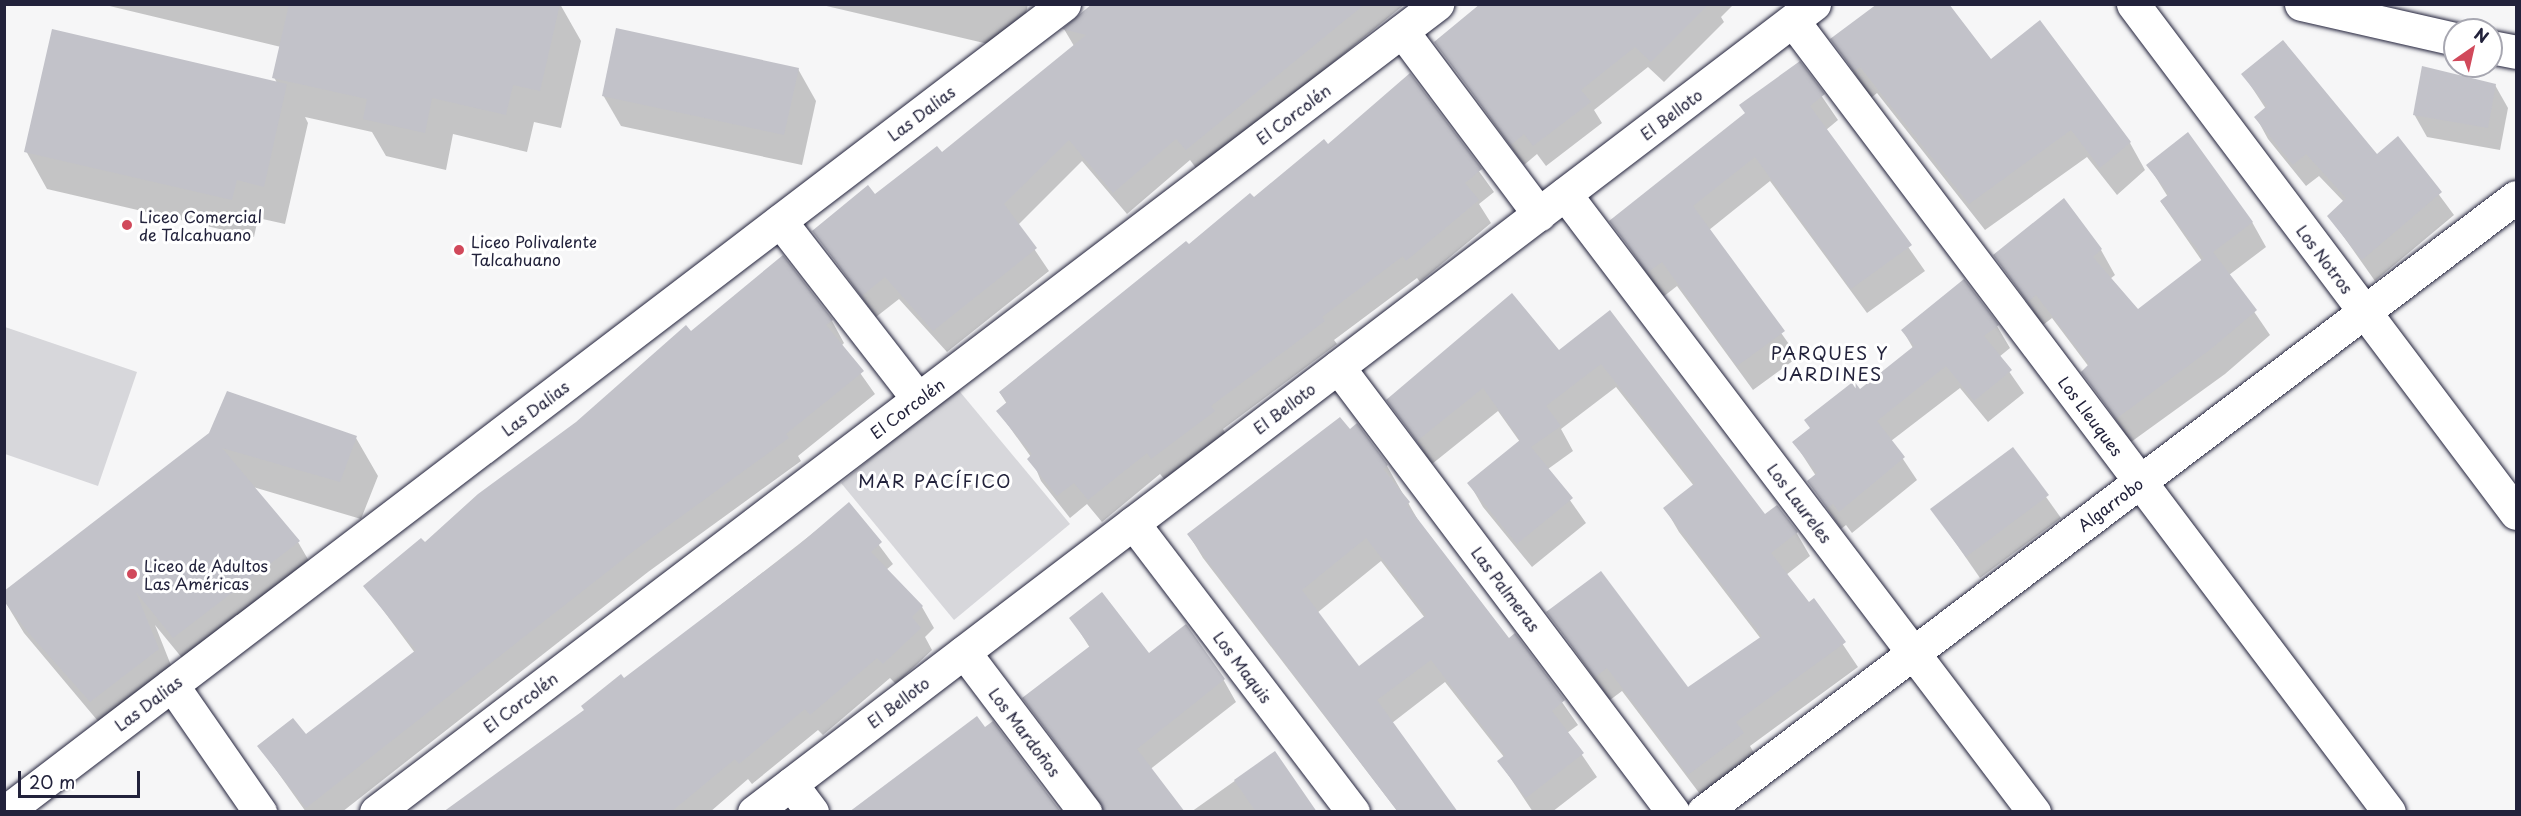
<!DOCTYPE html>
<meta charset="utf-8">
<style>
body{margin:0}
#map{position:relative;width:2521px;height:816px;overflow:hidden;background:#f6f6f7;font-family:"Playpen Sans",sans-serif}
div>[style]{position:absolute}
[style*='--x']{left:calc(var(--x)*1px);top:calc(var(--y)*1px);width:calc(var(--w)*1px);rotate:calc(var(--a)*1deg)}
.green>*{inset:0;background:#d7d7db}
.shadow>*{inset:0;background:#0003}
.building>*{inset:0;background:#c2c2c9}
.roads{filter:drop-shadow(0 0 2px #22223b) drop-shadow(0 0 2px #22223b)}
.street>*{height:33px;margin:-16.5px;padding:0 16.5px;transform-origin:16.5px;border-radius:16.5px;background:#fff}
.secondary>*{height:33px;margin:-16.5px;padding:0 16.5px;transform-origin:16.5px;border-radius:16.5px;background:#fff}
.dots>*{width:16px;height:16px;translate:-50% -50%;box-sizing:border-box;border:3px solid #fff;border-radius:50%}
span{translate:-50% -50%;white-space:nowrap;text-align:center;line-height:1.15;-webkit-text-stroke:6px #fff;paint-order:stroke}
.street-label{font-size:16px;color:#22223b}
.poi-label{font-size:16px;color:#22223b}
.left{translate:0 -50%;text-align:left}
.neighbourhood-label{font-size:18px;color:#22223b;letter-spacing:1.5px}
.frame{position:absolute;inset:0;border:6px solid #22223b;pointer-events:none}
.north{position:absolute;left:2443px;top:18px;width:60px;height:60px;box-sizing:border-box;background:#fff;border:2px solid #a7a7b1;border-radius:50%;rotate:34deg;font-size:16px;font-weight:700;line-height:24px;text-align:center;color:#22223b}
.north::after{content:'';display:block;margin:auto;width:21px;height:27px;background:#d1495b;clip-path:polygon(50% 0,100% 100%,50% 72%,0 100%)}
.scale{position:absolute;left:18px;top:771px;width:122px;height:27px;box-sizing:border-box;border:3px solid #22223b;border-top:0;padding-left:8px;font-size:18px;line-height:21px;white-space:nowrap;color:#22223b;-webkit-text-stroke:4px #fff;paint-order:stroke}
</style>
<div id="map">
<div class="green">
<i style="clip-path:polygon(5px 327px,137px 372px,98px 486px,5px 454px)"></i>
<i style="clip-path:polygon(956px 387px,1070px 524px,954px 620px,841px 483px)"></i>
</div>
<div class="shadow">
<i style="clip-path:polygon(101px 4px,560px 4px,581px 41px,561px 128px,534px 122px,527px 152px,453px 134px,446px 170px,386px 156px,372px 132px,305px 117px,308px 123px,285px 224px,258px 218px,254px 237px,47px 189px,26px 151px,277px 83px,274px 77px,281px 47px)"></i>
<i style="clip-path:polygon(818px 4px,1028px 4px,1018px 51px)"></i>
<i style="clip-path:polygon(1097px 4px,1405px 4px,1199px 172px,1190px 160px,1127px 214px,1082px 161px,1018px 225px,1049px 271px,947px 352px,899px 299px,876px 317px,814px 232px,941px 154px,1074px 46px,1064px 29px)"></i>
<i style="clip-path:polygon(1484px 4px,1731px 4px,1732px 6px,1721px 17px,1724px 22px,1664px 82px,1648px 67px,1594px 110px,1602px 123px,1546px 166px,1537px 154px,1524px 165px,1436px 43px)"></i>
<i style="clip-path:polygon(1832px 39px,1991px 61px,2130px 143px,2145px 170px,2117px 195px,2087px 157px,1985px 230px,1877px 93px,1871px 98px)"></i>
<i style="clip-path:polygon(1799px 63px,1838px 120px,1826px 130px,1925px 271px,1867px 313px,1770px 181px,1709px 230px,1798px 357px,1753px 390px,1677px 286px,1663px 297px,1611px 221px,1746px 114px,1741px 106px)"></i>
<i style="clip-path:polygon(798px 69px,816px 101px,802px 165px,621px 126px,603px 95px)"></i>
<i style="clip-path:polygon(2243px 74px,2376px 156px,2397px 138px,2454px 215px,2375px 281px,2329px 216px,2344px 202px,2319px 176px,2306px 186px,2268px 139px,2256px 117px,2266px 109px)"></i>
<i style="clip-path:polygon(1410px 76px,1494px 192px,1479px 204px,1491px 223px,1420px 282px,1417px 278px,1334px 340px,1337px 344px,1223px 429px,1226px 434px,1165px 480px,1160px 474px,1102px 522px,1087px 504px,1070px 518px,1041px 481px,1031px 457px,998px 411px,1007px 404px,1000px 393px,1189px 246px,1328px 146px)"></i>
<i style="clip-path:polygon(2495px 85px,2508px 108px,2500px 150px,2427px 137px,2414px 114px)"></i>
<i style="clip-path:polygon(2148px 165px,2252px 222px,2266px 247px,2229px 275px,2270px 335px,2225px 374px,2131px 442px,2083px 372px,2089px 367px,2052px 318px,2043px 325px,1995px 256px,2063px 200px,2101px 250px,2115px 275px,2110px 279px,2138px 312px,2202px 261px,2161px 202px,2168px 197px)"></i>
<i style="clip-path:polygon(1610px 312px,1765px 516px,1796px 532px,1810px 556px,1786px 575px,1808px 604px,1813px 600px,1858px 667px,1750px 746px,1757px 758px,1703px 798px,1622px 691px,1610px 700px,1548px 613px,1688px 689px,1761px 639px,1679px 532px,1665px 508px,1694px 486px,1616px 387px,1561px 429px,1573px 451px,1548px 469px,1586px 523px,1532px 567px,1483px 507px,1469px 483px,1520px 442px,1498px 411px,1432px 464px,1388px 400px,1559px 352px)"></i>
<i style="clip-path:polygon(832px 321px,844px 343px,841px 346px,875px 394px,798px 456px,801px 461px,648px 572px,342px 812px,306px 812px,259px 746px,306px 737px,415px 653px,365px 586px,425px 544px,691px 333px)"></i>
<i style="clip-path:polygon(1997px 326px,2010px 348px,1999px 357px,2024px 393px,1988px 422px,1960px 388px,1891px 441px,1917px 480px,1852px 533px,1846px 525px,1841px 529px,1809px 482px,1816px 476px,1794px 442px,1913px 348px,1903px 331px)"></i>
<i style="clip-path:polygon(evenodd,1350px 431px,1387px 466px,1422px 527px,1509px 640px,1515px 635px,1578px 725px,1567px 733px,1597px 777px,1552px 812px,1533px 812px,1499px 761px,1504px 757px,1445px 682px,1392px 723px,1398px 812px,1203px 558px,1189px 535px,1350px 431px,1381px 561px,1425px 618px,1359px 668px,1317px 613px,1381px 561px)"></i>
<i style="clip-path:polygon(210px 434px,356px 438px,378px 476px,361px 519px,253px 487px,298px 542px,320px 580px,196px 675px,155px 625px,180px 688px,113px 739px,24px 633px,4px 600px)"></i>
<i style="clip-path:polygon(2012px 449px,2061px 518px,1980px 578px,1932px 509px)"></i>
<i style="clip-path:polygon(849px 505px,893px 564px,886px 570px,922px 607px,934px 628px,925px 637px,932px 650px,896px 684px,890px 678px,823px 735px,818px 730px,752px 784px,748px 779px,710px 812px,448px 812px,585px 711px)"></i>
<i style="clip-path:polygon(1071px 618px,1149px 655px,1223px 679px,1236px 702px,1102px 807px,1024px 698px,1090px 648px)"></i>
<i style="clip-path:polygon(1274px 753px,1312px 812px,1191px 812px)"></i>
</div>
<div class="building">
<i style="clip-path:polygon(289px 4px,560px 4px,540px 91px,513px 85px,506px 115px,432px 98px,425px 133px,363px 119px,367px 99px,272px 78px)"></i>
<i style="clip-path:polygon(1092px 4px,1365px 4px,1186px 150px,1176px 139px,1113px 193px,1069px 140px,1004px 204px,1037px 248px,933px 331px,885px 277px,862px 296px,812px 231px,868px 185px,875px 194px,937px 146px,942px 152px,1086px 35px,1062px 29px)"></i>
<i style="clip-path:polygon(1480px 4px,1709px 4px,1651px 62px,1635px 47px,1581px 90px,1591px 102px,1533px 146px,1524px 134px,1511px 145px,1434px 42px)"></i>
<i style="clip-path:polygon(1877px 4px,1949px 4px,1991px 59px,2040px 20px,2131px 142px,2100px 168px,2071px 130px,1969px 204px,1860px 67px,1854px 71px,1830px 39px)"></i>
<i style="clip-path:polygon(616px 28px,799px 68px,784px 135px,602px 96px)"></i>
<i style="clip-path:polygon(52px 29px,287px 84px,264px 187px,237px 180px,232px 200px,24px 152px)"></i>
<i style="clip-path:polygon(2283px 40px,2377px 154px,2398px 136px,2442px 192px,2362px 260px,2327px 216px,2346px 198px,2306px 154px,2293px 165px,2254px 117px,2267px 106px,2241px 74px)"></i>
<i style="clip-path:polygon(1800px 61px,1825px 94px,1810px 106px,1912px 245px,1851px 289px,1755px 157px,1693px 206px,1785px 331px,1737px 366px,1662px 262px,1648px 272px,1609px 221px,1745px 113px,1739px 105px)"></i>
<i style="clip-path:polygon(2422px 66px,2496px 84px,2488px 128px,2413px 115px)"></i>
<i style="clip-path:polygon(1410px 73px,1482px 169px,1465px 183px,1479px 200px,1406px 261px,1403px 256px,1322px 317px,1325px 321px,1211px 406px,1215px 411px,1151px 459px,1147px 453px,1088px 500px,1074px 483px,1057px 496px,1027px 459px,1032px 454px,996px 411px,1007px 402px,999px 392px,1186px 241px,1189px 244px,1250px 193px,1254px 197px,1324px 139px,1328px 144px)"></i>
<i style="clip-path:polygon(2188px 132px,2253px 222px,2213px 252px,2257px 310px,2211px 349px,2116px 419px,2081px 372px,2089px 364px,2036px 295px,2028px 302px,1993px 255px,2064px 198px,2102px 249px,2093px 257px,2138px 309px,2204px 258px,2160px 201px,2169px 194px,2146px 165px)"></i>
<i style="clip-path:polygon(783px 255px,833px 320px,826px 325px,864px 371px,786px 434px,789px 438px,635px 550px,306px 808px,257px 746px,293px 718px,306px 734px,416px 650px,363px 586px,421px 538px,425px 542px,478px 494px,576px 422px,686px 325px,691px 331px)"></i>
<i style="clip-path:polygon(1964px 279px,1999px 325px,1984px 336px,2012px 370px,1974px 401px,1946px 366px,1877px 421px,1905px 457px,1839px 512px,1833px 504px,1827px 508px,1807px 481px,1817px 473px,1792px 442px,1810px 428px,1804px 420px,1854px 381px,1860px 389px,1914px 346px,1901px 330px)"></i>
<i style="clip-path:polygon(1512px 293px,1559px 350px,1610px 310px,1765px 514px,1777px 505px,1798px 532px,1771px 553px,1809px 602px,1814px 598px,1846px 642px,1736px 722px,1744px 733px,1688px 775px,1607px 668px,1595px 677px,1546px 612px,1601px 571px,1688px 687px,1762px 636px,1663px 508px,1695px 483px,1601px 364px,1546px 406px,1561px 426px,1531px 447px,1573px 498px,1517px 544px,1467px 483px,1520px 440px,1483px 388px,1417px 441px,1386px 400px)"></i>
<i style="clip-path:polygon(227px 391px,357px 436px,340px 482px,222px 448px,300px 541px,173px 638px,136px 592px,159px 649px,90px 702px,27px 631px,4px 601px,4px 591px,209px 433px)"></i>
<i style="clip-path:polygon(evenodd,1340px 417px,1350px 429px,1357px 423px,1388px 465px,1383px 469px,1410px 502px,1407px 505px,1509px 638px,1515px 633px,1565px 700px,1552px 711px,1584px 753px,1526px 798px,1497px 761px,1505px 755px,1431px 660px,1377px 700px,1458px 812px,1398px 812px,1187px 534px,1340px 417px,1366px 538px,1426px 615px,1359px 666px,1302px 590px,1366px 538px)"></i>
<i style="clip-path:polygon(2013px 447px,2049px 495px,1966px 557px,1930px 509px)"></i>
<i style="clip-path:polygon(849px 502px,882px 542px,871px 552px,923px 606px,912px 617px,921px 628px,883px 664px,877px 658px,810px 715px,805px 709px,739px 764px,735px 759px,671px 812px,443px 812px,584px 710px,581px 706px,621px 674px,624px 678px,794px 549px)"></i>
<i style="clip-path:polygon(1102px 592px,1149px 653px,1186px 624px,1225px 679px,1137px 749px,1185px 812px,1103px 812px,1100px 801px,1022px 698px,1090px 646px,1069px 618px)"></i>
<i style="clip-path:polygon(977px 716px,985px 727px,993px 721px,1061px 812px,849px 812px)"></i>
<i style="clip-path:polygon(1275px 751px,1317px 812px,1256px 812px,1234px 780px)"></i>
</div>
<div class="roads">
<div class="street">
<i style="--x:2133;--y:4;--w:637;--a:53.04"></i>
<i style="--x:1793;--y:21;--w:990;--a:53"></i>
<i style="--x:1402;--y:31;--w:229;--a:53.2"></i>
<i style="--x:1565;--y:194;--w:776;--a:52.81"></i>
<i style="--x:780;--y:221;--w:225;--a:52.2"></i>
<i style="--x:1338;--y:367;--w:557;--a:53.03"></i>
<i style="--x:1133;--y:523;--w:363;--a:52.7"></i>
<i style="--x:964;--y:652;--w:201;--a:52.9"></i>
<i style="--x:172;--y:685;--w:155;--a:55.3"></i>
<i style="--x:791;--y:784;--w:35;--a:53"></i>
<i style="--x:5;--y:812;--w:1332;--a:-37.34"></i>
<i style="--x:376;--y:812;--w:1334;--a:-37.29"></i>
<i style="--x:754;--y:812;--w:1333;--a:-37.32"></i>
<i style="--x:1703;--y:812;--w:1019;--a:-37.11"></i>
</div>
<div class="secondary">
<i style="--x:2301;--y:4;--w:158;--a:12.8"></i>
<i style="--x:2491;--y:47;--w:25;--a:11"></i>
</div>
</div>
<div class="dots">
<i style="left:127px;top:225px;background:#d1495b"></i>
<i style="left:459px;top:250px;background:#d1495b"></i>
<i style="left:132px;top:574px;background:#d1495b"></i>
</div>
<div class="street-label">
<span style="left:921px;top:113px;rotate:-37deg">Las Dalias</span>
<span style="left:1293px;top:114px;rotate:-37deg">El Corcolén</span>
<span style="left:1671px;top:114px;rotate:-37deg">El Belloto</span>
<span style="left:2325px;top:259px;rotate:53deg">Los Notros</span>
<span style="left:535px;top:408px;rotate:-37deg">Las Dalias</span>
<span style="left:907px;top:408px;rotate:-37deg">El Corcolén</span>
<span style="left:1284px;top:408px;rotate:-37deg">El Belloto</span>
<span style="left:2091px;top:416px;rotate:53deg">Los Lleuques</span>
<span style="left:1800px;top:503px;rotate:53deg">Los Laureles</span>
<span style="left:2110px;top:504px;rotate:-37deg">Algarrobo</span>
<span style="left:1506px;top:589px;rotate:53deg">Las Palmeras</span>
<span style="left:1243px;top:667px;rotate:53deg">Los Maquis</span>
<span style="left:520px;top:702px;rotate:-37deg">El Corcolén</span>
<span style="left:898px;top:702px;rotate:-37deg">El Belloto</span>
<span style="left:148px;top:703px;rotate:-37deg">Las Dalias</span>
<span style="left:1025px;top:732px;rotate:53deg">Los Mardoños</span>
</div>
<div class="poi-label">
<span class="left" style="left:139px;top:225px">Liceo Comercial<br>de Talcahuano</span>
<span class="left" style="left:471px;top:250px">Liceo Polivalente<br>Talcahuano</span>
<span class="left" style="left:144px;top:574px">Liceo de Adultos<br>Las Américas</span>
</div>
<div class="neighbourhood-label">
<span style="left:1830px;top:364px">PARQUES Y<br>JARDINES</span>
<span style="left:935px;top:481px">MAR PACÍFICO</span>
</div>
<div class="frame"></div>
<div class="north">N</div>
<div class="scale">20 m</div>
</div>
